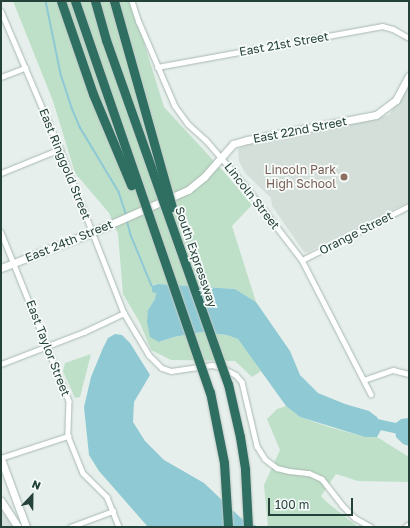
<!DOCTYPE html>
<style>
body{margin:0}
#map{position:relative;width:410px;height:528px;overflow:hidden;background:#e6efeb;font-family:"Golos Text",sans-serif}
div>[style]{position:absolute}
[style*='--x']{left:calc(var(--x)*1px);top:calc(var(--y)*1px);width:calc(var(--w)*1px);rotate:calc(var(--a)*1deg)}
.built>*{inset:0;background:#d4dfda}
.green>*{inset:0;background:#bfe0c8}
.water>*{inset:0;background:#8ec9d4}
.stream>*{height:1.5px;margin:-0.75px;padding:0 0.75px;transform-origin:0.75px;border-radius:0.75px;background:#8ec9d4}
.river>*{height:10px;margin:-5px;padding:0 5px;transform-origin:5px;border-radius:5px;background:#8ec9d4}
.roads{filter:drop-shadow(0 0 1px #a8b8b2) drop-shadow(0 0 1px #a8b8b2)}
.street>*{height:4.5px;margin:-2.25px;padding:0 2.25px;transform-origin:2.25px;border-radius:2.25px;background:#fff}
.secondary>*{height:7px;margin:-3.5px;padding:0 3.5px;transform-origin:3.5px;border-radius:3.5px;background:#fff}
.bridges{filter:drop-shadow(0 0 1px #c2cac8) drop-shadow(0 0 1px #c2cac8)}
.highway-bridge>*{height:9px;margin:-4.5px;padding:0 4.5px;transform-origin:4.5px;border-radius:4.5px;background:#2f6f62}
.dots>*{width:11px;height:11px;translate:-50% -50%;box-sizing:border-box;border:2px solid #f7fbf9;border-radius:50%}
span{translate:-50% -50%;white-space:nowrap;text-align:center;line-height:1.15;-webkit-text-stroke:3.5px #f7fbf9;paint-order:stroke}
.street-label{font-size:12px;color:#24423a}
.education-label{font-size:12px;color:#785e54}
.right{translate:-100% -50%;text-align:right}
.frame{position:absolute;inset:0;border:2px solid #24423a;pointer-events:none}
.north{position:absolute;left:12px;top:476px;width:40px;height:40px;-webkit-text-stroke:3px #f7fbf9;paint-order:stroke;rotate:22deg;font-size:11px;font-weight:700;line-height:16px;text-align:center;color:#24423a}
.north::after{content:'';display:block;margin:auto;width:14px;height:18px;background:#24423a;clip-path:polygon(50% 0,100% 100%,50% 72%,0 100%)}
.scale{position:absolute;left:268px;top:498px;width:85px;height:18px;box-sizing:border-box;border:2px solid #24423a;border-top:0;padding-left:5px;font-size:12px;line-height:14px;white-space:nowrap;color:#24423a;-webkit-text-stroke:3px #f7fbf9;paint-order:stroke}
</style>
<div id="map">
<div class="built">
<i style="clip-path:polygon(409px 83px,409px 202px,308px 252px,304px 252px,272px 206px,271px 198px,245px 173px,239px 161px,238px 149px,255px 141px,316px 131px,389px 115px)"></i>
<i style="clip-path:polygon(1px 508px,11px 523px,13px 527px,1px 527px)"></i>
</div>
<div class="green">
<i style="clip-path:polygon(13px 1px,131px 1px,164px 107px,225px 173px,252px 205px,232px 226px,256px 302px,235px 289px,158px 284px,153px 285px,156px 293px,155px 299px,148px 310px,160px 342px,174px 337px,201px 332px,227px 335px,238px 339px,261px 371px,252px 377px,235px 361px,171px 360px,151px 350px,140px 323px,123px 294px,118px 234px,109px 213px,75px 173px,53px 101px)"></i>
<i style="clip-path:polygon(91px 354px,80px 397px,75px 398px,63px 371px,65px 363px)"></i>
<i style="clip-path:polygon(286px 406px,300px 417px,329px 427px,365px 437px,377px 437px,409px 457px,409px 482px,358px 481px,336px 474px,321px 496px,329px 504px,358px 527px,268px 527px,264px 485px,280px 450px,267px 419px,277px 409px)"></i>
</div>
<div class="water">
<i style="clip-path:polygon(158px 284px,235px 289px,256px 302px,290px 351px,300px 375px,318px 393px,345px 404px,369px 411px,377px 417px,380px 423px,381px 430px,377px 437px,365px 437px,300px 417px,286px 406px,238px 339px,227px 335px,201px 332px,174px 337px,159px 342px,150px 337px,147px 322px,148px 310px,155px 299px,156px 293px,152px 292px,152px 286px)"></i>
<i style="clip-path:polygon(115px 334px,122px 335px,130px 343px,150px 375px,134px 402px,133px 422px,145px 441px,164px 460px,204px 483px,242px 519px,259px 527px,148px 527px,99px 471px,89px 455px,84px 407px,91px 377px,103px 348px,108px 338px)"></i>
<i style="clip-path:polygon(409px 418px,409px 446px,403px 444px,396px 437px,395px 429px,396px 423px,401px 419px)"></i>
</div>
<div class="stream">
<i style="--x:46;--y:1;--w:75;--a:78.4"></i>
<i style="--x:61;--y:74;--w:36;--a:72"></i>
<i style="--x:72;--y:108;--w:21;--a:67"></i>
<i style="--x:80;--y:127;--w:76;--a:59"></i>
<i style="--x:119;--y:192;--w:23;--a:72"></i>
<i style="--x:127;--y:220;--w:16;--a:75"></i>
<i style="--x:131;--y:235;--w:55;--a:67.6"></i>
</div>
<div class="river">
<i style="--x:367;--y:422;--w:43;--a:12.1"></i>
</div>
<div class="roads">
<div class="street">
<i style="--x:132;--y:1;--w:22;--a:72"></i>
<i style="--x:139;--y:22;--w:91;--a:66.8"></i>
<i style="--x:175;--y:106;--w:22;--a:54"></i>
<i style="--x:188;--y:124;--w:24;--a:42"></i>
<i style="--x:206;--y:140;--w:63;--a:49.5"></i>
<i style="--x:247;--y:188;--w:91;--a:52.6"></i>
<i style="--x:302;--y:260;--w:151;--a:62.8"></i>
<i style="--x:1;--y:11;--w:150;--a:66.9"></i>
<i style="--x:60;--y:149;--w:176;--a:68.7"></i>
<i style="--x:124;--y:313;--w:49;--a:59.2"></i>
<i style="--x:149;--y:355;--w:18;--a:45"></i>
<i style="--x:162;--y:368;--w:9;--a:18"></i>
<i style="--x:171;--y:371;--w:41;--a:-8.3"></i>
<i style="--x:212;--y:365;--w:9;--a:13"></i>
<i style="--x:221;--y:367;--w:17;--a:28"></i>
<i style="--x:236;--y:375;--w:9;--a:49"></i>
<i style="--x:242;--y:382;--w:66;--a:76.8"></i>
<i style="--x:257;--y:446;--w:15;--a:58"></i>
<i style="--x:265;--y:459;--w:15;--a:37"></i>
<i style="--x:277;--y:468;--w:12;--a:14"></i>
<i style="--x:289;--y:471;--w:20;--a:6"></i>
<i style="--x:309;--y:473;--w:14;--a:25"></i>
<i style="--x:322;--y:479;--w:33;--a:52"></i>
<i style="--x:342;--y:505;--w:18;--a:45"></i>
<i style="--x:355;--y:518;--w:18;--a:29"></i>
<i style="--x:157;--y:67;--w:229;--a:-10.3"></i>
<i style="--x:382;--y:26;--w:11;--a:15"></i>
<i style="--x:393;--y:29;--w:18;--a:29"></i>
<i style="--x:1;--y:77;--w:26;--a:-21"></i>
<i style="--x:1;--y:173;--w:64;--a:-22.1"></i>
<i style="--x:1;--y:232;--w:182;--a:68.1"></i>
<i style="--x:69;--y:401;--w:35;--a:92"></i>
<i style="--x:68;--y:436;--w:40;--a:68"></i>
<i style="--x:83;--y:473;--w:34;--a:45"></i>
<i style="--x:107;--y:497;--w:32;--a:68"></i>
<i style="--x:302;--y:260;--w:120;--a:-26.8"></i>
<i style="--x:1;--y:364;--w:89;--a:-21.1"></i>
<i style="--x:84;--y:332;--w:44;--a:-25.4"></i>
<i style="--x:364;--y:380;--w:31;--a:-19"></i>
<i style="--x:393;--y:370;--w:16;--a:14"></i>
<i style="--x:1;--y:458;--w:71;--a:-18.2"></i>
<i style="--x:70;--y:527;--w:46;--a:-20.4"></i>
<i style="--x:405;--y:527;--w:5;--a:-37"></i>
</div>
<div class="secondary">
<i style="--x:1;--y:268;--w:99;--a:-21.4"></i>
<i style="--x:93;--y:232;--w:104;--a:-23.9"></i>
<i style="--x:188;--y:190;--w:21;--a:-39"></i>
<i style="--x:204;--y:177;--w:44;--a:-48.7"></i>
<i style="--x:233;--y:144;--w:15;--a:-16"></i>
<i style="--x:247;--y:140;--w:131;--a:-11"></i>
<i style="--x:376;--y:115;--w:25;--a:-37"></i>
<i style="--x:396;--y:100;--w:27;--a:-62"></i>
<i style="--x:1;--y:459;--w:72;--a:69.8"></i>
<i style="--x:1;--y:501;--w:31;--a:57"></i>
</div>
</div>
<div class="bridges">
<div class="highway-bridge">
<i style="--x:61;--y:1;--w:98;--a:71"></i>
<i style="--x:93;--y:94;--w:99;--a:67.3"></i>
<i style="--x:75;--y:1;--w:414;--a:71"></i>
<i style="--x:210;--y:392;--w:72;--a:78.8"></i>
<i style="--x:224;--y:463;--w:64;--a:86.4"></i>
<i style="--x:95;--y:1;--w:41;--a:74.2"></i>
<i style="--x:106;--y:40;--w:365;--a:70.5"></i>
<i style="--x:228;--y:384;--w:54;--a:77.2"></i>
<i style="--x:240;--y:437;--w:33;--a:81"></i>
<i style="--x:245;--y:470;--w:57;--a:87"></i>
<i style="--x:114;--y:1;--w:214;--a:74.3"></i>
</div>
</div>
<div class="dots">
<i style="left:344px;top:177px;background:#8d6e63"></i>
</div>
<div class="street-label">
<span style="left:284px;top:44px;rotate:-10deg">East 21st Street</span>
<span style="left:300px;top:130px;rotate:-11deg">East 22nd Street</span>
<span style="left:65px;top:164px;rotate:68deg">East Ringgold Street</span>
<span style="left:252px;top:196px;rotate:52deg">Lincoln Street</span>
<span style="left:356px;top:233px;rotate:-27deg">Orange Street</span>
<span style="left:69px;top:241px;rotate:-22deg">East 24th Street</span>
<span style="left:196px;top:257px;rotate:71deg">South Expressway</span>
<span style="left:48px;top:348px;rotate:69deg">East Taylor Street</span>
</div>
<div class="education-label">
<span class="right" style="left:336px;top:177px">Lincoln Park<br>High School</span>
</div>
<div class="frame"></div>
<div class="north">N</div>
<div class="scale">100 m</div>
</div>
